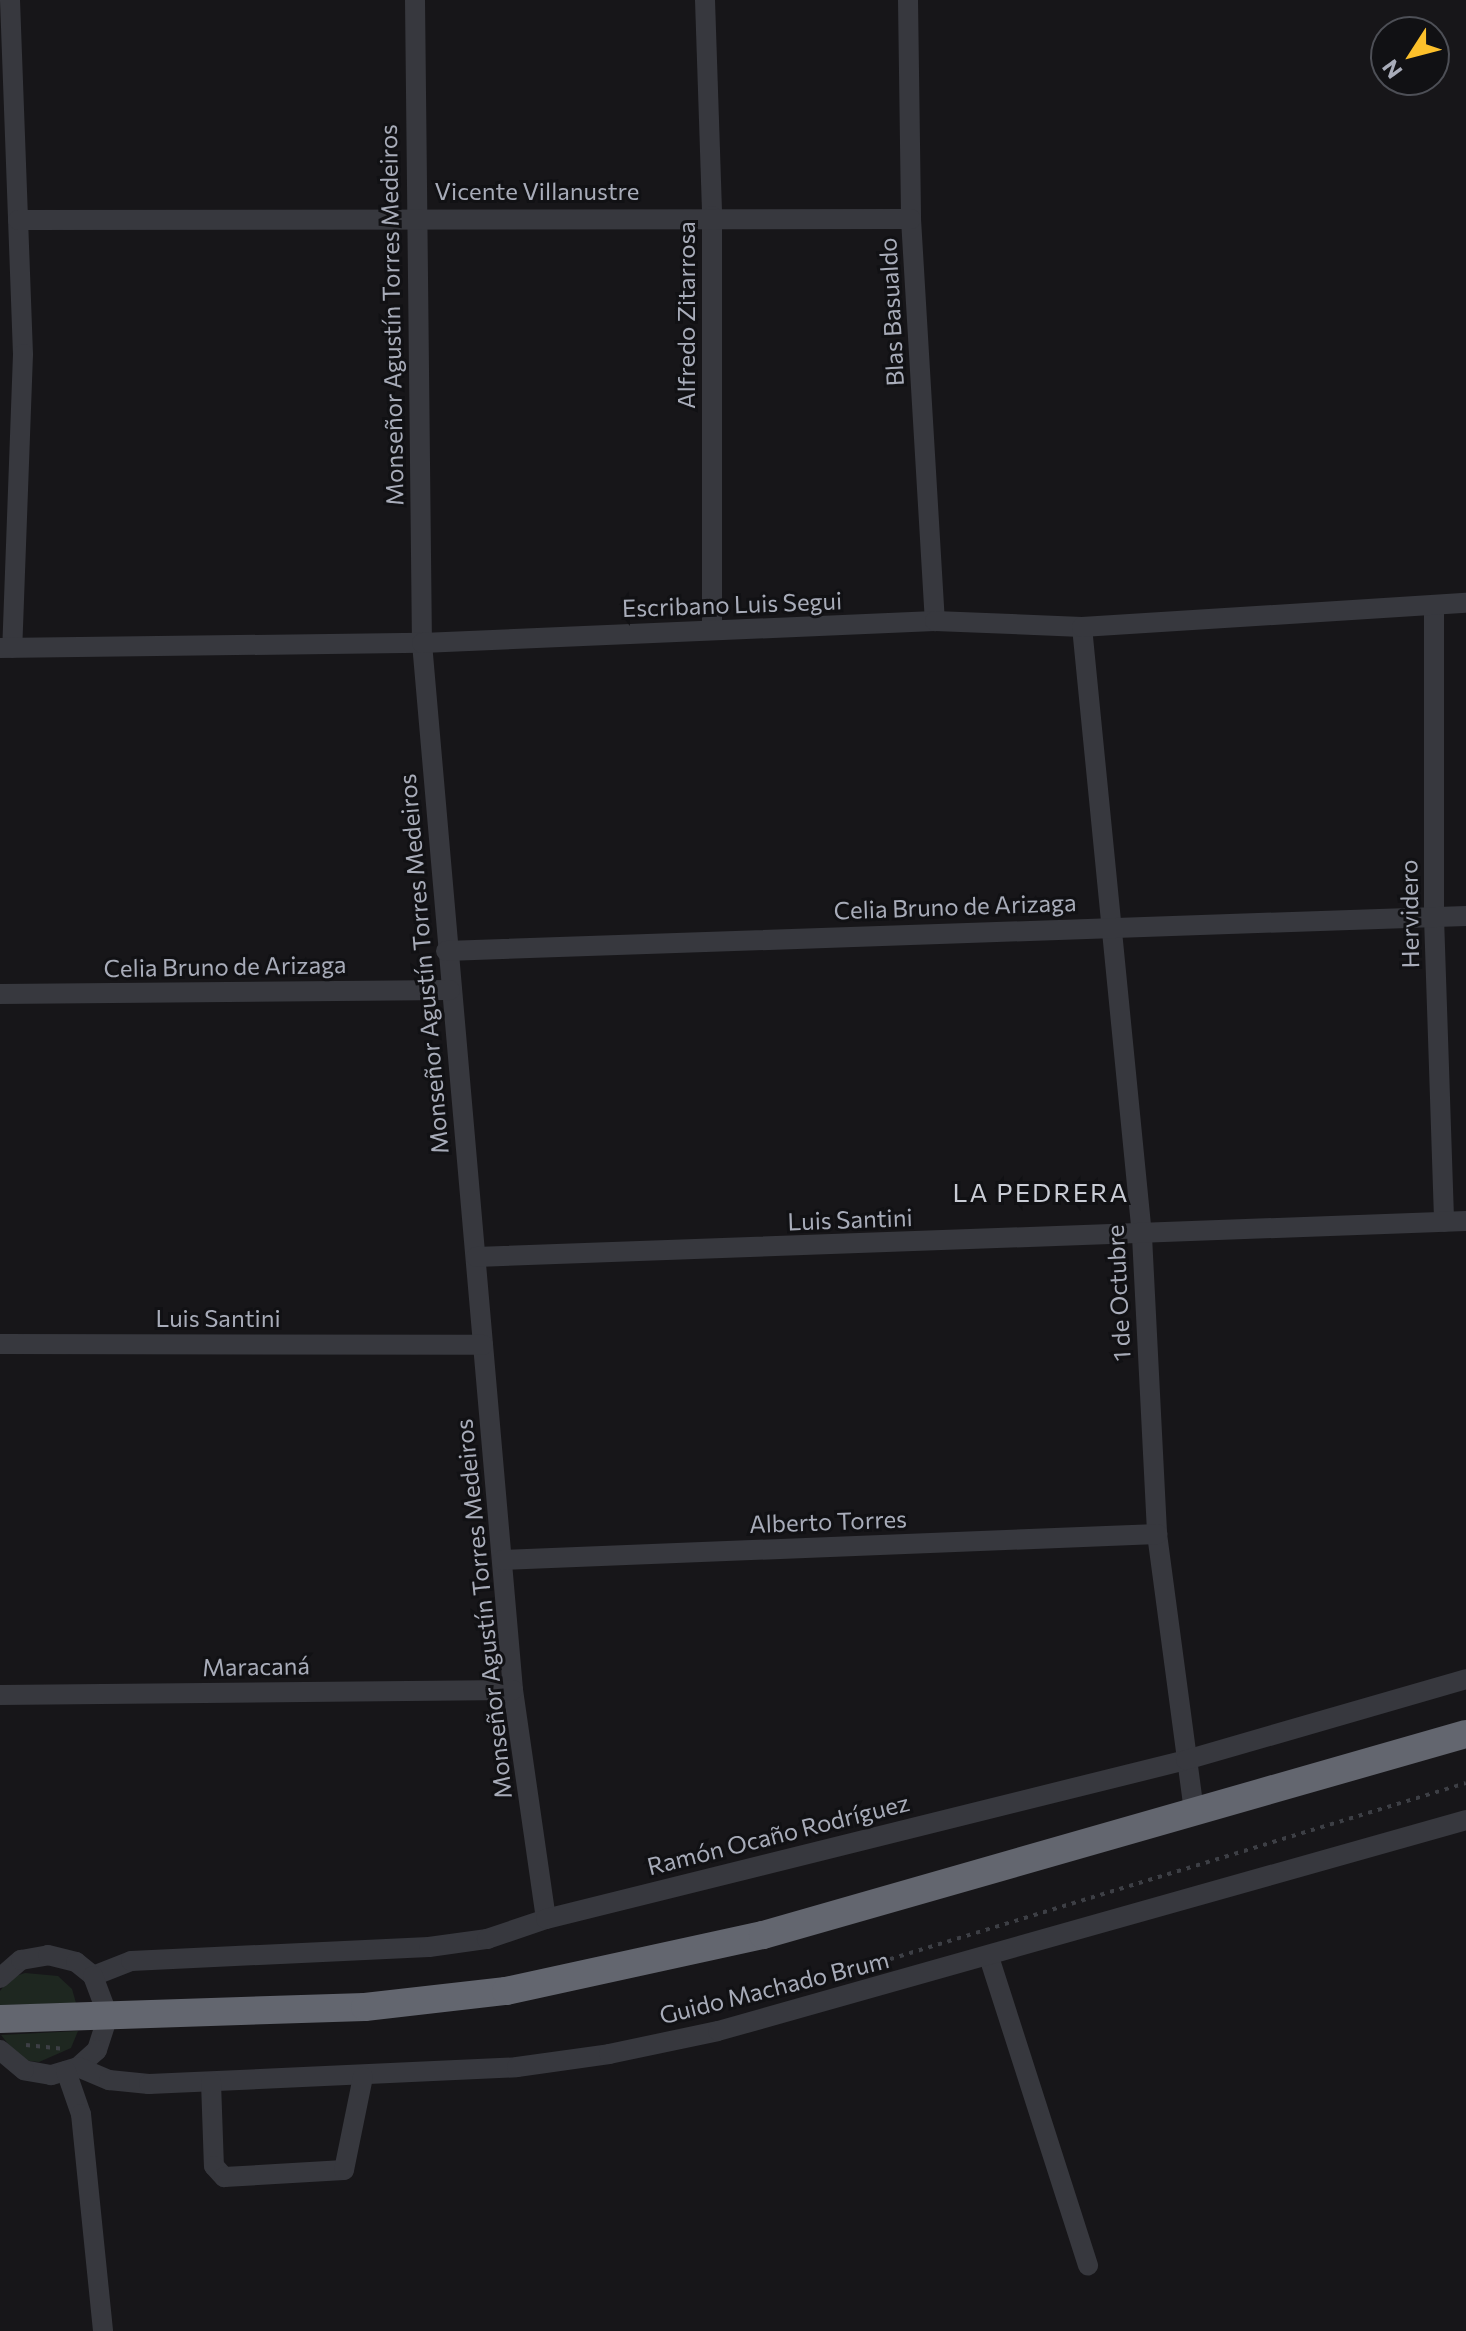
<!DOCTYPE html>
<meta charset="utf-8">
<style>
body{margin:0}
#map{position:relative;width:1466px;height:2331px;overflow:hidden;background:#171619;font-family:Commissioner,sans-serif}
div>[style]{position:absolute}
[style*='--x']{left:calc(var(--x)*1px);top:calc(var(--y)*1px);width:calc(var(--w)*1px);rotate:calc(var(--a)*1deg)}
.green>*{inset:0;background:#1e2720}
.path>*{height:4px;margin-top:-2px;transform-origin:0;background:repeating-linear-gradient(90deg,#3d3f45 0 4px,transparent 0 10px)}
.minor>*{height:20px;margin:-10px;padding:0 10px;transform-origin:10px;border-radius:10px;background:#37383e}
.highway>*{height:28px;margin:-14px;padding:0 14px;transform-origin:14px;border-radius:14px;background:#63666f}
span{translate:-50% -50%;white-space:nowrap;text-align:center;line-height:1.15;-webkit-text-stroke:6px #111114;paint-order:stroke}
.street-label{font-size:24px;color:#a8acb9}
.neighbourhood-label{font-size:26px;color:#c9ccd5;letter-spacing:2px}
.north{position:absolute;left:1370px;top:16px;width:80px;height:80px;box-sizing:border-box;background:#111114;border:2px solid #4d4f56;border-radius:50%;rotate:234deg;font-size:22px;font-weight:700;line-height:32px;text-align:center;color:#a8acb9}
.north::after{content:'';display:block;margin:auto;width:28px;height:36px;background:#fcc02b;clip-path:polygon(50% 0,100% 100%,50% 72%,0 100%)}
</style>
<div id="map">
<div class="green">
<i style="clip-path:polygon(25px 1973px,58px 1976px,72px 1989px,76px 2003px,0 2005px,0 1991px,10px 1978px)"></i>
<i style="clip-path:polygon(78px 2031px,71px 2048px,39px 2062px,21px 2060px,1px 2035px)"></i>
</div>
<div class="path">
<i style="--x:871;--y:1965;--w:622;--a:-17.01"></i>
<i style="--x:26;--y:2045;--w:39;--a:6"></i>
</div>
<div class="minor">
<i style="--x:10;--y:0;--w:354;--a:87.9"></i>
<i style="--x:23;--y:354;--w:294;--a:92.1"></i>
<i style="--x:415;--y:0;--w:643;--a:89.38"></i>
<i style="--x:422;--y:643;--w:1051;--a:85.03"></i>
<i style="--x:513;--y:1690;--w:231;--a:81.8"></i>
<i style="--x:705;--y:0;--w:216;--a:88.1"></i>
<i style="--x:712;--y:216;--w:414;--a:90"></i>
<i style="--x:908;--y:0;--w:219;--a:89.2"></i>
<i style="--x:911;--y:219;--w:403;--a:86.6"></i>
<i style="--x:18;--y:220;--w:893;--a:-0.06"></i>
<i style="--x:1434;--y:605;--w:312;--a:90"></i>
<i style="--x:1434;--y:917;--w:305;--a:88.1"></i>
<i style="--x:1082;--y:627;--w:612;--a:84.37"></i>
<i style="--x:1142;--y:1236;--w:298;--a:87.1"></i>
<i style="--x:1157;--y:1534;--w:280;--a:82.4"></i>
<i style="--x:0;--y:648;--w:422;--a:-0.7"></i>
<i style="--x:422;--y:643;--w:513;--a:-2.46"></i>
<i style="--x:935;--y:621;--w:147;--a:2.3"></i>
<i style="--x:1082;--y:627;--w:385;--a:-3.6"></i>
<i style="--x:446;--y:951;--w:1021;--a:-1.97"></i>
<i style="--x:0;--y:994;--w:450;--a:-0.5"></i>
<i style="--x:476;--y:1257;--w:991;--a:-2.08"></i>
<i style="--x:0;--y:1344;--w:483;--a:0.1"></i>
<i style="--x:502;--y:1560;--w:656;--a:-2.27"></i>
<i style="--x:0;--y:1695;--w:513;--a:-0.56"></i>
<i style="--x:989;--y:1957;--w:324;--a:72.2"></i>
<i style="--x:93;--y:1976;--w:41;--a:-21.5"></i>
<i style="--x:131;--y:1961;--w:298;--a:-2.7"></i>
<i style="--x:429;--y:1947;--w:59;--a:-7.9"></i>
<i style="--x:487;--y:1939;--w:62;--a:-18.7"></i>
<i style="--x:546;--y:1919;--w:659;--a:-13.95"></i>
<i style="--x:1186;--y:1760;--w:291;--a:-16.1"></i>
<i style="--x:0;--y:1978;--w:28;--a:-41"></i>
<i style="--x:21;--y:1960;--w:27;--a:-10"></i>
<i style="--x:48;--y:1955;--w:29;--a:14"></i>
<i style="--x:76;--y:1962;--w:22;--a:39"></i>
<i style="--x:93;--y:1976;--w:43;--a:69.4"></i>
<i style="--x:108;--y:2016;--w:36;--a:108"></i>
<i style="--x:97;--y:2050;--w:25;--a:138"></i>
<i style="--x:78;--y:2067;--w:28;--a:163"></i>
<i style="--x:51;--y:2075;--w:27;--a:-170"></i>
<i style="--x:24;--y:2070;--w:31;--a:-140"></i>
<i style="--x:78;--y:2067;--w:34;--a:23"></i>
<i style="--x:109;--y:2080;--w:40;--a:5.7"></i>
<i style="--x:149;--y:2084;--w:368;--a:-2.6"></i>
<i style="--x:517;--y:2067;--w:93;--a:-8"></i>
<i style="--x:609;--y:2054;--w:111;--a:-11.9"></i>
<i style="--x:718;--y:2031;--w:777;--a:-15.75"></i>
<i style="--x:66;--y:2071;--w:46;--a:70.8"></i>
<i style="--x:81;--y:2114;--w:218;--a:84.2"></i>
<i style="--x:211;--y:2082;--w:84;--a:88"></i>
<i style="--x:214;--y:2166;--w:15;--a:48"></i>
<i style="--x:224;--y:2177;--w:120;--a:-3.3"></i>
<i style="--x:344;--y:2170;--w:95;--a:-78.5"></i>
</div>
<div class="highway">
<i style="--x:0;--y:2019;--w:365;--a:-1.9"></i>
<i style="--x:365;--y:2007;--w:142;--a:-6.5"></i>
<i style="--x:506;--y:1991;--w:263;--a:-12.3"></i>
<i style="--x:763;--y:1935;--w:731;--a:-15.96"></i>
</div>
<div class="street-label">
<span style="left:537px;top:191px">Vicente Villanustre</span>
<span style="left:891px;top:312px;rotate:-93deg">Blas Basualdo</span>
<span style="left:391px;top:315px;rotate:-91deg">Monseñor Agustín Torres Medeiros</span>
<span style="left:686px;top:315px;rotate:-90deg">Alfredo Zitarrosa</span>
<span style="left:732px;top:604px;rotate:-2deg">Escribano Luis Segui</span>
<span style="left:955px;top:906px;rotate:-2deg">Celia Bruno de Arizaga</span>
<span style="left:1409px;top:914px;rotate:-91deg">Hervidero</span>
<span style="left:423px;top:964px;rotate:-95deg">Monseñor Agustín Torres Medeiros</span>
<span style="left:225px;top:966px;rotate:-1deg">Celia Bruno de Arizaga</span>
<span style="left:850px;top:1219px;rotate:-2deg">Luis Santini</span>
<span style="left:1118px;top:1293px;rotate:-93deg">1 de Octubre</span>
<span style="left:218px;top:1318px">Luis Santini</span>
<span style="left:828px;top:1521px;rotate:-2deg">Alberto Torres</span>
<span style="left:483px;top:1609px;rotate:-96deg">Monseñor Agustín Torres Medeiros</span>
<span style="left:256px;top:1666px;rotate:-1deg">Maracaná</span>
<span style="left:778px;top:1834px;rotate:-14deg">Ramón Ocaño Rodríguez</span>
<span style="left:774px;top:1987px;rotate:-14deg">Guido Machado Brum</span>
</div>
<div class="neighbourhood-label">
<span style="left:1041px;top:1192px">LA PEDRERA</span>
</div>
<div class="north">N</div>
</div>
